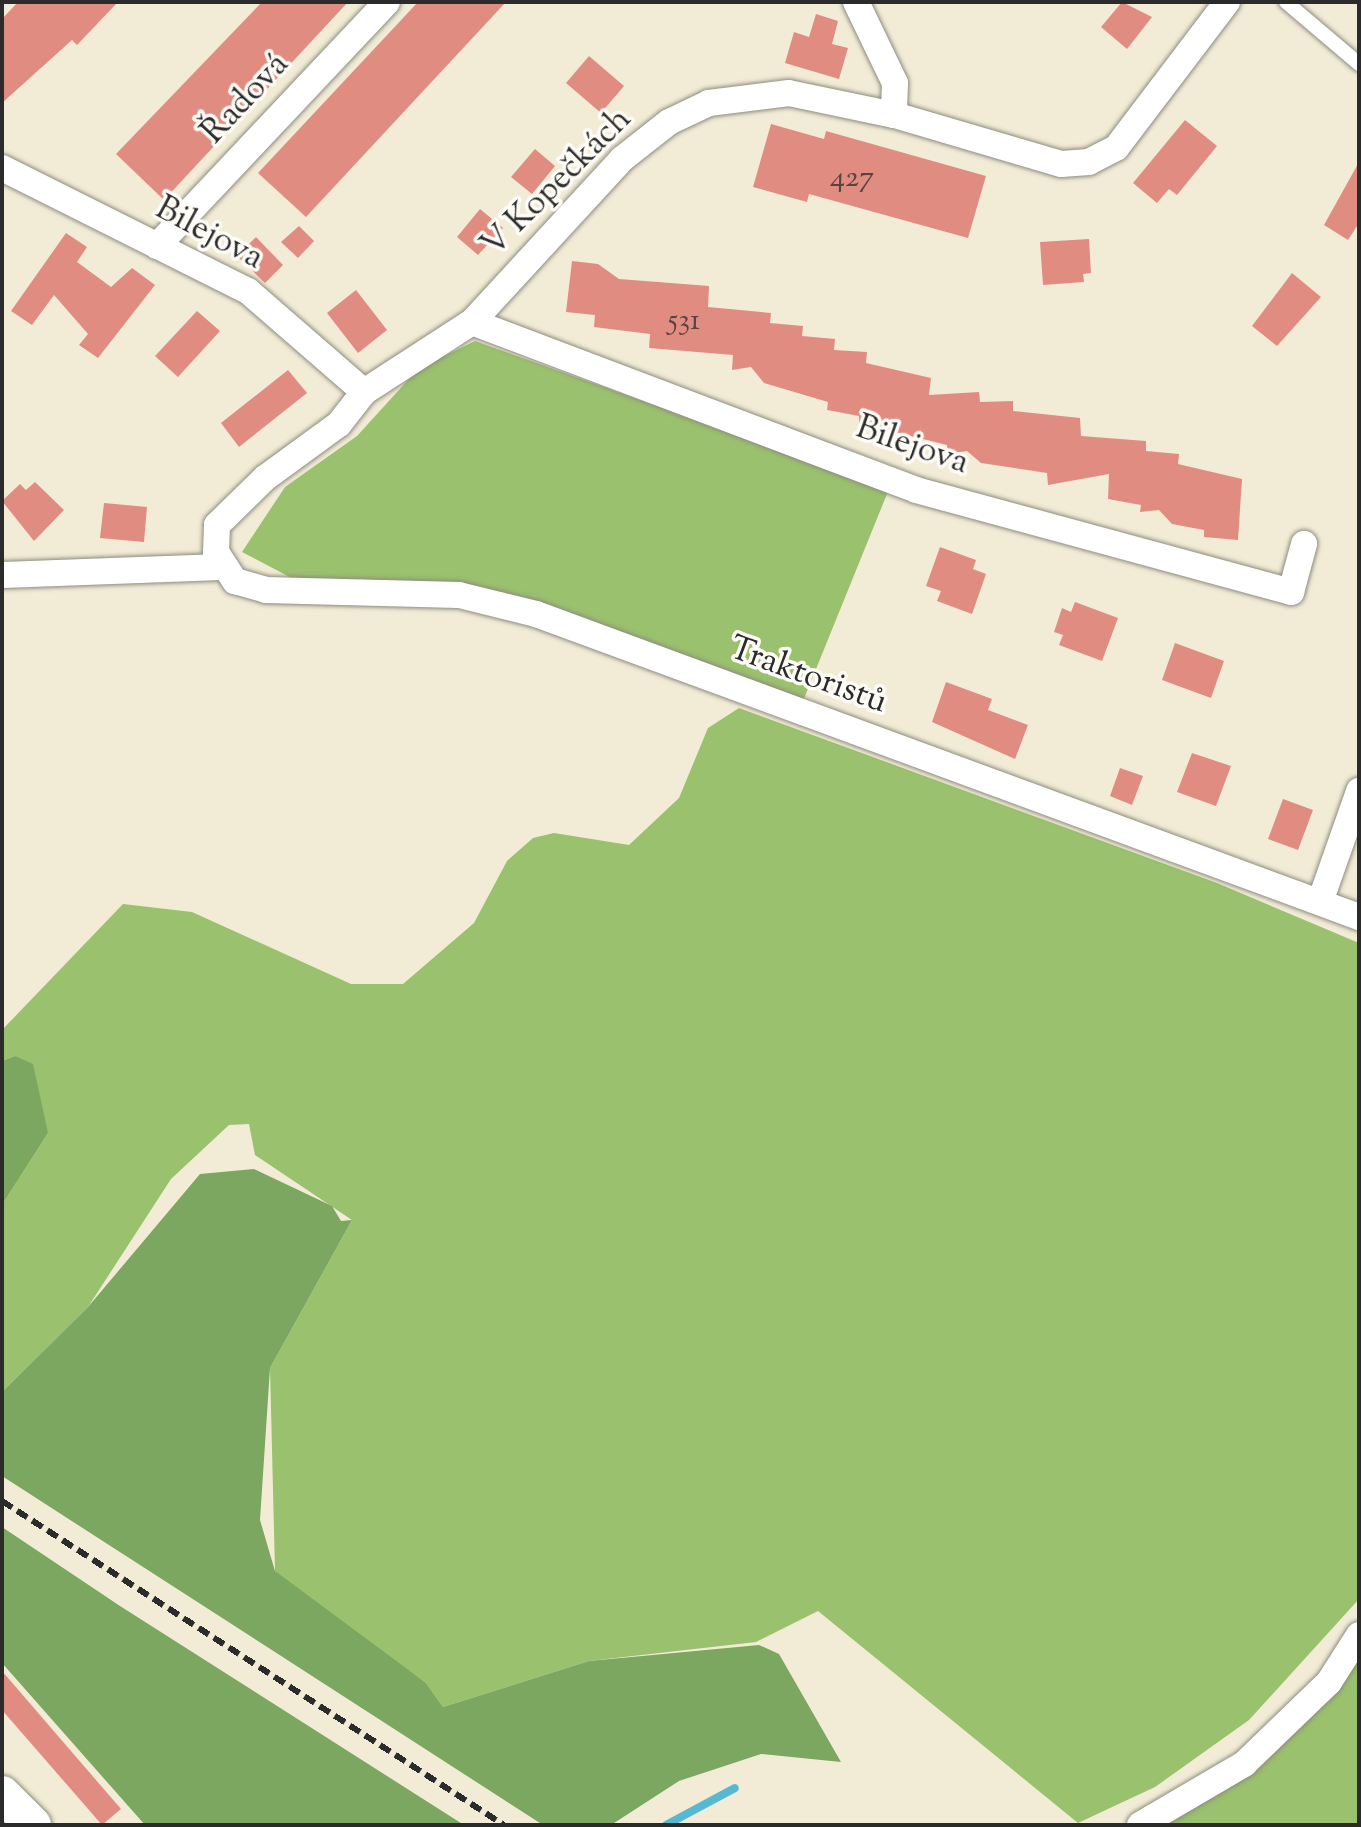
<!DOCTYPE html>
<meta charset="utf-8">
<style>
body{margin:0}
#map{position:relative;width:1361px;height:1827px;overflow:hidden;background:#f2ecd6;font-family:"Sorts Mill Goudy",serif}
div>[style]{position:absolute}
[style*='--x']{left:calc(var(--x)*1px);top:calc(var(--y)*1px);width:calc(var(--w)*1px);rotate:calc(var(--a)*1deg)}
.green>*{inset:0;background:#9ac16d}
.forest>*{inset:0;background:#7ba760}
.stream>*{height:8px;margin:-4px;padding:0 4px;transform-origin:4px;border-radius:4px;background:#55b9d3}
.building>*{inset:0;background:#e18c81}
.roads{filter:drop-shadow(0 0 2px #8e8c80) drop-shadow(0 0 2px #8e8c80)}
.lane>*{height:14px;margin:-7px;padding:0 7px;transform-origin:7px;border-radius:7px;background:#fff}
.street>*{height:26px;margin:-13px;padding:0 13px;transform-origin:13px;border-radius:13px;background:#fff}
.secondary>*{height:36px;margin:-18px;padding:0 18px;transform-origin:18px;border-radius:18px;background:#fff}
.rail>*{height:6px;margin-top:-3px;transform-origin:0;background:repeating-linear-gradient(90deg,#2b2b2b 0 12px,transparent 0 18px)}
span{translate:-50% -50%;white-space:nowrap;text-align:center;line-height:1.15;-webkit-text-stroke:7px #fdfcf7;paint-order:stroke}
.number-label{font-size:30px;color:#584340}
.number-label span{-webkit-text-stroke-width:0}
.street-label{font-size:34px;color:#2b2b2b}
.frame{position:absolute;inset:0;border:4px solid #2b2b2b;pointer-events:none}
</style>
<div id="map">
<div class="green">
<i style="clip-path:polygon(475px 341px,889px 489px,799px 711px,453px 587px,303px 584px,242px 552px,285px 487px,357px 436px,418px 369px)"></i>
<i style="clip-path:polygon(739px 708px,1217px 883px,1359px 943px,1359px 1599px,1249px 1720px,1155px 1787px,1078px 1823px,818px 1611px,756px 1642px,589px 1661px,443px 1707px,426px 1683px,300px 1596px,275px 1571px,270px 1368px,352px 1220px,255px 1155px,249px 1124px,229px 1125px,171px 1179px,88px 1307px,2px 1392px,2px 1205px,48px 1133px,15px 1056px,2px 1061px,2px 1030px,123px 904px,192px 912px,351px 984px,403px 984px,474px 923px,507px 861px,533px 838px,554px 833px,629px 845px,679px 798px,708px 728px)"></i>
<i style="clip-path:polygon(1359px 1644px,1359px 1825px,1151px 1825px,1181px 1810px)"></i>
</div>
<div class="forest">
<i style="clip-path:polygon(15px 1056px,33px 1064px,48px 1133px,2px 1205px,2px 1061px)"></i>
<i style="clip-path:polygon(254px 1169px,332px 1206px,341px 1221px,352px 1220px,270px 1368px,260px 1520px,275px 1571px,426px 1683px,443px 1707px,589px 1661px,759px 1645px,779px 1654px,841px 1762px,761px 1754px,679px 1781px,611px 1825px,543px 1825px,2px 1476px,2px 1392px,88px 1307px,200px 1174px)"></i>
<i style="clip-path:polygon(2px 1527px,120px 1606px,464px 1825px,145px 1825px,2px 1663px)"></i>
</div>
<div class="stream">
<i style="--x:666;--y:1825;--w:78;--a:-28.2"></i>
</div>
<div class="building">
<i style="clip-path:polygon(18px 2px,118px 2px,77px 45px,72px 40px,2px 103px,2px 19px)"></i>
<i style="clip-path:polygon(262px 2px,348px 2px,164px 200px,116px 154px)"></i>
<i style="clip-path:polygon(418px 2px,506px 2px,306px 217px,258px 173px)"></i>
<i style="clip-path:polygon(1122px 2px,1152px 17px,1127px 49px,1101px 27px)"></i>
<i style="clip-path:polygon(816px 14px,838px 21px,832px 44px,848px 48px,839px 79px,785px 63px,794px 32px,809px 37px)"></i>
<i style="clip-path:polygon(589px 56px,624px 86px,601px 113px,566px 83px)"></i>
<i style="clip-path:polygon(1185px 120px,1217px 146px,1177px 195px,1169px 189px,1157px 203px,1133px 183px)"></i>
<i style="clip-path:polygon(771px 124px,824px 139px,826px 131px,986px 176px,968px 238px,809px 194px,807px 202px,753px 187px)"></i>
<i style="clip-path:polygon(535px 149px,555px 166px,532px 194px,511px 177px)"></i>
<i style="clip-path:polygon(1359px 162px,1359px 223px,1348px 240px,1324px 225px)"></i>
<i style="clip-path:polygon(480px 209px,503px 228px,478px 255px,457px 237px)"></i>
<i style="clip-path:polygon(299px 226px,314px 241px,298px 258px,281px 242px)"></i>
<i style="clip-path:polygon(66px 233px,87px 247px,77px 262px,111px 287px,132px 268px,155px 285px,98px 358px,79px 345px,88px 334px,54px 295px,32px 325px,11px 311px)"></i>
<i style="clip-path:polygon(256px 237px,283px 265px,265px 283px,237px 256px)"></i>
<i style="clip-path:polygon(1089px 239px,1091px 273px,1083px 274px,1084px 282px,1043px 285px,1040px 242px)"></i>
<i style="clip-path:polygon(572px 261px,598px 264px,619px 279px,709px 286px,708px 307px,771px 313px,770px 323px,803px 326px,802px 336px,835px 339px,834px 350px,867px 352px,866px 363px,931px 378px,929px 395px,979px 392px,980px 402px,1013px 401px,1013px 411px,1080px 418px,1081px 436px,1146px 441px,1146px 451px,1179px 454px,1178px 464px,1242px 479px,1238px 540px,1204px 537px,1204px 530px,1172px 524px,1159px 510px,1140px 512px,1141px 505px,1108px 499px,1109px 474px,1048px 485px,1047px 473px,981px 463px,967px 451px,948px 454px,947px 445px,859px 423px,859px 416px,827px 410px,828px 402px,764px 383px,751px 367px,732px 370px,733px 355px,649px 348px,650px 334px,594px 327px,595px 315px,566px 312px)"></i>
<i style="clip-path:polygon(1292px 273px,1321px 297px,1277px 346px,1252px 326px)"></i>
<i style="clip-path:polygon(356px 290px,387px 330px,358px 353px,327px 313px)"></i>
<i style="clip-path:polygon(197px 311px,220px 331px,178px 377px,155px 356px)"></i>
<i style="clip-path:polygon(288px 370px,307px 393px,239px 447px,221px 423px)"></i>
<i style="clip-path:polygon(35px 482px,64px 510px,34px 541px,2px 501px,20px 484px,26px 490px)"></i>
<i style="clip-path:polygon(104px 503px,147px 507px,144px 542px,100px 538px)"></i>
<i style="clip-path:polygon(940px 547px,976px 560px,973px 569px,986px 574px,972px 614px,937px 601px,941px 591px,926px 586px)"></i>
<i style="clip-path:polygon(1075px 602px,1118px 618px,1102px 661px,1059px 645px,1063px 635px,1054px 632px,1062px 608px,1071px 612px)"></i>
<i style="clip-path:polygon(1175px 643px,1224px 661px,1211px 698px,1162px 680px)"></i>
<i style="clip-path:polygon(946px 682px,992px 699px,988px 710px,1028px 725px,1015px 759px,932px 722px)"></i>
<i style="clip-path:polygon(1192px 753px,1231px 766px,1216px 806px,1177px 792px)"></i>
<i style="clip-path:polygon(1120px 768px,1143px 776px,1132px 805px,1110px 796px)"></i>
<i style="clip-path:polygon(1283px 799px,1313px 810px,1298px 850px,1268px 839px)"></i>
<i style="clip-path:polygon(2px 1671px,121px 1809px,102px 1825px,2px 1710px)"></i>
</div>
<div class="roads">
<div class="lane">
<i style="--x:1286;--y:2;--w:96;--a:40.3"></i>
</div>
<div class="street">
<i style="--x:856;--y:2;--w:90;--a:64.3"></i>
<i style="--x:895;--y:83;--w:32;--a:92"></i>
<i style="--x:1227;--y:2;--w:183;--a:127.2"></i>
<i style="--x:1116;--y:148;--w:30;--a:153"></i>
<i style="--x:1089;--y:162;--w:28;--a:176"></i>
<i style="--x:1061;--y:164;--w:174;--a:-163.6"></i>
<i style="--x:894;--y:115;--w:107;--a:-168.2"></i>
<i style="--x:789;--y:93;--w:81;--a:172.9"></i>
<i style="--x:709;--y:103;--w:44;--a:154.6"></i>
<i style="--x:669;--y:122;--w:60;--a:141.8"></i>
<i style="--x:622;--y:159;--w:222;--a:132.6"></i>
<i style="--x:472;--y:322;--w:129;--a:147.1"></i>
<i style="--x:364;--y:392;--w:41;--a:128"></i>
<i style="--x:339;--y:424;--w:92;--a:143.9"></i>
<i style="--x:265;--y:478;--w:67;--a:135.6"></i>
<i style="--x:217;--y:525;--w:27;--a:92"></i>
<i style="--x:216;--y:552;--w:35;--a:57"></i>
<i style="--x:235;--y:581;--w:32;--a:16"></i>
<i style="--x:266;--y:590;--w:193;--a:1.5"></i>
<i style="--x:459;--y:595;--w:79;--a:13.9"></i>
<i style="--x:536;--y:614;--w:877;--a:20.21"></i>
<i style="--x:2;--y:168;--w:275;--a:26.6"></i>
<i style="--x:248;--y:291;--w:154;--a:41"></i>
<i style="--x:157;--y:246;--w:335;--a:-46.7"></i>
<i style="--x:472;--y:322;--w:475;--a:20.7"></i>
<i style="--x:916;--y:490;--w:389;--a:15.2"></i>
<i style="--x:1291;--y:592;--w:50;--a:-74.8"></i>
<i style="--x:2;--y:575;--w:220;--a:-2.1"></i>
<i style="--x:1320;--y:902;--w:118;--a:-70.6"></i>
<i style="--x:1140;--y:1825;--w:121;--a:-30.4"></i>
<i style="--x:1244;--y:1764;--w:118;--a:-44"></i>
<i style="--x:1329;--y:1682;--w:56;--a:-57.4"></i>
</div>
<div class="secondary">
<i style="--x:2;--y:1794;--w:44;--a:45"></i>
</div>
</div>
<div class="rail">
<i style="--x:2;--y:1501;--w:597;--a:32.84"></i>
</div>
<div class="number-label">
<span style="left:852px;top:179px">427</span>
<span style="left:684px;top:322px">531</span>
</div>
<div class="street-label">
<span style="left:246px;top:99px;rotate:-47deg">Řadová</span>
<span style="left:557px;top:183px;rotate:-45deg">V Kopečkách</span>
<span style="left:209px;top:234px;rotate:28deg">Bilejova</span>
<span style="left:912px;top:446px;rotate:19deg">Bilejova</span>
<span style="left:808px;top:676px;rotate:20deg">Traktoristů</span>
</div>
<div class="frame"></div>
</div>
